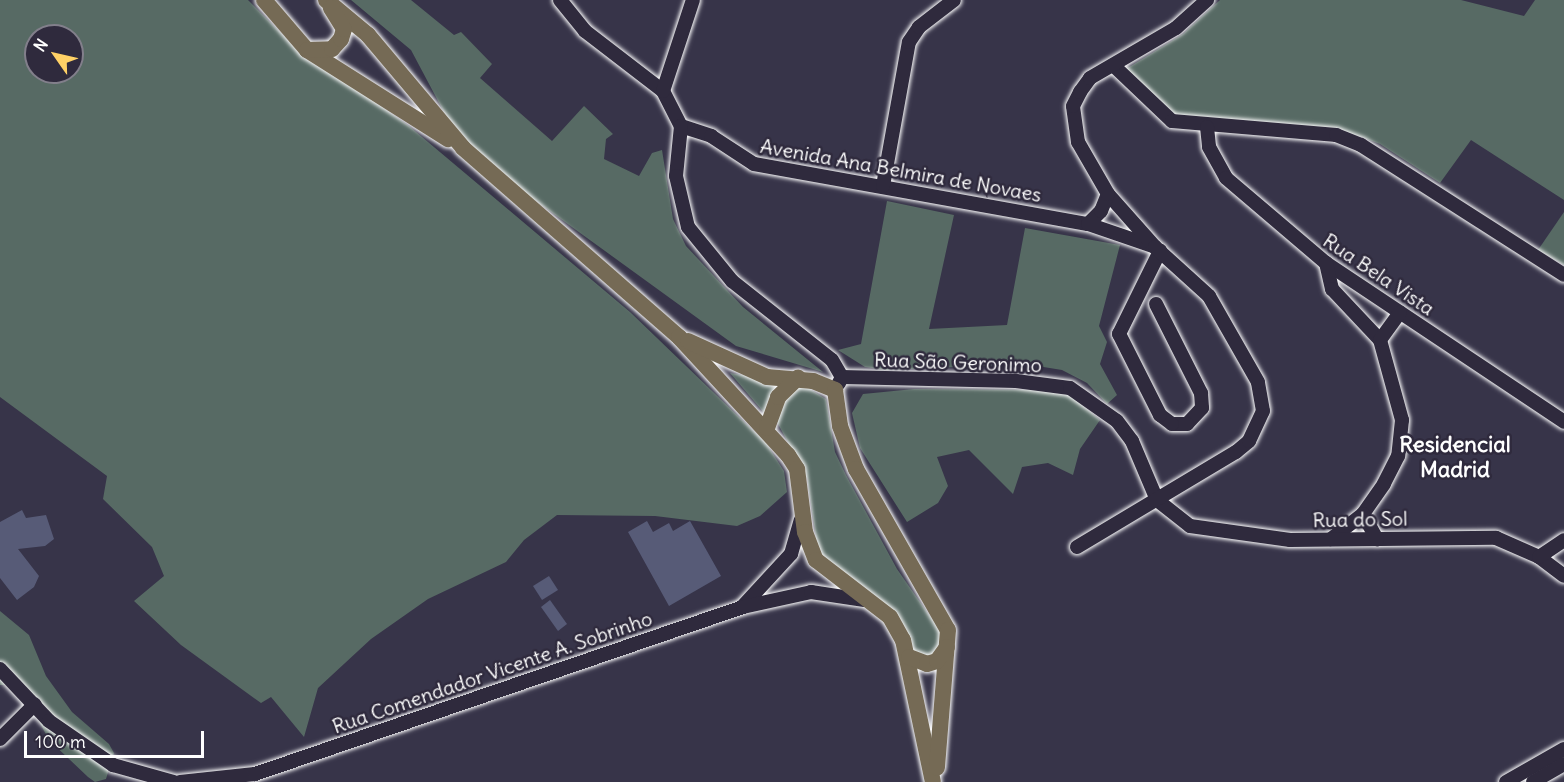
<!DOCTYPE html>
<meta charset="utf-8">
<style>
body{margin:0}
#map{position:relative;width:1564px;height:782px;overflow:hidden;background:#373449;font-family:Delius,sans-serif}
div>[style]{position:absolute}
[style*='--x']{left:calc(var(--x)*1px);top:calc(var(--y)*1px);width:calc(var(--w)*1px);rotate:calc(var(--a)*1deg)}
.green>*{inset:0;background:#576a64}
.building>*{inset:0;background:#575b77}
.roads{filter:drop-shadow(0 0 2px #fff) drop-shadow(0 0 2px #fff)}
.minor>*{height:14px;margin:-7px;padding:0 7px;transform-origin:7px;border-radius:7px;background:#2f2a3d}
.major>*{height:16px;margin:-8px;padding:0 8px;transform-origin:8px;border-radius:8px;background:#756a55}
span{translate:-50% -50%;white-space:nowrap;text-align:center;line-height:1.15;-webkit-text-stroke:5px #2f2a3d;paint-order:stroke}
.street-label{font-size:20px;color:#fff}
.quarter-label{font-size:22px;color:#fff;font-weight:700}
.north{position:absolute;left:24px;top:24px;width:60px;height:60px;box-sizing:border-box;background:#2f2a3d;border:2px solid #827f8b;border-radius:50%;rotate:304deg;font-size:16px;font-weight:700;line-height:24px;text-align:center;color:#fff}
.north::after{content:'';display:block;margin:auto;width:21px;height:27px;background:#ffd166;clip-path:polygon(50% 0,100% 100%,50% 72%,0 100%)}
.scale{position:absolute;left:24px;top:731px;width:180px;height:27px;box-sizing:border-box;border:3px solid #fff;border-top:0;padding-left:8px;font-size:18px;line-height:21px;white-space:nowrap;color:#fff;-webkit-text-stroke:4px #2f2a3d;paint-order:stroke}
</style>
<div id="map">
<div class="green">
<i style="clip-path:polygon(evenodd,0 0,248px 0,289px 41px,409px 126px,630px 312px,766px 443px,784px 471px,787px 492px,760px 516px,737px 526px,655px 516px,557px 515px,524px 540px,506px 562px,428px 599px,371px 639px,318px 688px,304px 737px,271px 697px,261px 703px,181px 645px,134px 601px,164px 576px,152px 547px,103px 499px,107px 476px,0 397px,0 0,36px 36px,72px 36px,72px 72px,36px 72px,36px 36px)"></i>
<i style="clip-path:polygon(351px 0,411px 0,454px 35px,461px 32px,492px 64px,480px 78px,552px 141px,584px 106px,613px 134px,606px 139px,604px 159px,639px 176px,652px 153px,662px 150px,673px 219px,686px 246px,743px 307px,823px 372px,736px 346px,463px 148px,411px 50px)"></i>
<i style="clip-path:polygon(1220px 0,1461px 0,1524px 16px,1535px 0,1564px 0,1564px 200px,1471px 140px,1440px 183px,1380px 144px,1342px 130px,1184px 118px,1171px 112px,1126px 69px,1183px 34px)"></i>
<i style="clip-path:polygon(887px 201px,954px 215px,929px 329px,1007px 325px,1025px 228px,1120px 245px,1099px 326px,1107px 342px,1100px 364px,1117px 395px,1107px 404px,1087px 383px,1062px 370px,1025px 364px,886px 370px,865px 367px,838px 350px,861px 344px)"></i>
<i style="clip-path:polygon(1564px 212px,1564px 265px,1538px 250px)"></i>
<i style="clip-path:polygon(730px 373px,783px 382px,769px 398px,765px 414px)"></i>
<i style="clip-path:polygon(797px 388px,808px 388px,826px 399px,835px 452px,846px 475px,897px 569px,941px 632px,943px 639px,932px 657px,917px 655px,818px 551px,807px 478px,777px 422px,781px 401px)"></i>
<i style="clip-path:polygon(914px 389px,1057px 390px,1070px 395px,1100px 420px,1080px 449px,1073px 475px,1048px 463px,1022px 467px,1013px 494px,969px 450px,937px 457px,948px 486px,938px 503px,907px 522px,860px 448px,852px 413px,863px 394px)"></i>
<i style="clip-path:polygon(0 611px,29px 635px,46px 676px,72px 712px,109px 744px,114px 753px,106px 779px,95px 782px,88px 777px,49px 740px,33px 710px,7px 685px,0 685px)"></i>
</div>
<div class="building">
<i style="clip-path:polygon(22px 510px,26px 518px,46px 515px,54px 539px,45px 546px,18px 549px,39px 576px,34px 587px,17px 600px,0 578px,0 522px)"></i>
<i style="clip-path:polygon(647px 521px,653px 532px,669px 523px,673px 531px,690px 521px,721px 576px,669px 606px,628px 532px)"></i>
<i style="clip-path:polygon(549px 576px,558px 590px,542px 600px,533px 586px)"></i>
<i style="clip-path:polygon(550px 600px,567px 624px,558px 631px,541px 607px)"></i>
</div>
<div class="roads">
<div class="minor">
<i style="--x:560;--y:0;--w:40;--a:51"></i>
<i style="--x:585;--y:31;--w:98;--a:37.6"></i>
<i style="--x:663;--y:91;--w:39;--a:63"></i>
<i style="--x:1114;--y:66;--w:80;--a:43.5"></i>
<i style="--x:1172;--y:121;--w:165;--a:4.9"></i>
<i style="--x:1336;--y:135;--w:27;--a:22"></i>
<i style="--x:1361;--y:145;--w:241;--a:32.6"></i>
<i style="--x:663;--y:91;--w:96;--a:-71.8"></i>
<i style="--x:681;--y:126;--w:32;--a:18"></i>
<i style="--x:711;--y:136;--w:51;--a:33.1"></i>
<i style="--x:754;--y:164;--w:339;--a:10.2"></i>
<i style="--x:1088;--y:224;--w:71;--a:18.9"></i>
<i style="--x:1155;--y:247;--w:71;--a:-131.6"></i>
<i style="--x:681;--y:126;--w:50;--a:95.7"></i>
<i style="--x:676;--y:176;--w:52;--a:76.8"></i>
<i style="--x:688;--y:227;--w:70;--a:50.8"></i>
<i style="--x:732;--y:281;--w:127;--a:38.3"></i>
<i style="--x:832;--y:360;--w:20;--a:60"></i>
<i style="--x:842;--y:377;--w:7;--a:117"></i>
<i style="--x:1207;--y:127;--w:20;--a:84"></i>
<i style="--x:1209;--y:147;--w:35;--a:61"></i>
<i style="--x:1226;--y:178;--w:131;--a:40.4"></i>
<i style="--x:1326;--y:263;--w:286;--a:33.7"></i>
<i style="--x:883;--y:186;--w:146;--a:-79.8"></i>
<i style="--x:909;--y:42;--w:18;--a:-56"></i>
<i style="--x:919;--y:27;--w:44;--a:-37.6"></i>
<i style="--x:1088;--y:224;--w:18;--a:-45"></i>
<i style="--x:1101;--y:211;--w:18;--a:-68"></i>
<i style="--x:1108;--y:194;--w:60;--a:-120"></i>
<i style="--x:1078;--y:142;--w:36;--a:-98"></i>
<i style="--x:1073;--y:106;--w:16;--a:-63"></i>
<i style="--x:1080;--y:92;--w:17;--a:-54"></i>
<i style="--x:1090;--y:78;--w:99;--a:-30.2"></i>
<i style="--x:1176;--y:28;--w:42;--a:-42.1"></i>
<i style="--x:1326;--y:263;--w:27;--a:77"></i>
<i style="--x:1332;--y:289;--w:70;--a:46.7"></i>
<i style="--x:1380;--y:340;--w:83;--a:74.6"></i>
<i style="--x:1402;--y:420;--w:36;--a:96"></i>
<i style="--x:1398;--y:456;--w:31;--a:117"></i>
<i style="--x:1384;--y:484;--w:37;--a:125"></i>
<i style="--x:1363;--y:514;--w:41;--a:142"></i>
<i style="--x:1156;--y:304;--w:100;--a:63.2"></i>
<i style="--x:1201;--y:393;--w:15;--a:86"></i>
<i style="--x:1202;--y:408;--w:22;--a:133"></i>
<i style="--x:1187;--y:424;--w:15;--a:180"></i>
<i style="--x:1172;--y:424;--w:15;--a:-143"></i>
<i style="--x:1160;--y:415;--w:91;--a:-116.8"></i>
<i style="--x:1119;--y:334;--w:93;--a:-63.7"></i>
<i style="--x:1380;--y:340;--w:34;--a:-54"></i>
<i style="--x:842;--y:377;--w:174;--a:1.3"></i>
<i style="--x:1016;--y:381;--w:54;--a:7.4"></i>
<i style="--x:1070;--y:388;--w:57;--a:35.1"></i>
<i style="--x:1117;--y:421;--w:25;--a:53"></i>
<i style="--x:1132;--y:441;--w:64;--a:67"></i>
<i style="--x:1157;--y:500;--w:42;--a:38.2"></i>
<i style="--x:1190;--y:526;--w:101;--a:8"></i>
<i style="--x:1290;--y:540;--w:206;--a:-0.6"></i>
<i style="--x:1496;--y:538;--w:47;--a:23.8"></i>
<i style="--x:1539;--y:557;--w:31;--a:37"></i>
<i style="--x:1363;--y:514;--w:29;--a:61"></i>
<i style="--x:1077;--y:547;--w:185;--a:-30.9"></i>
<i style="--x:1236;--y:452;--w:17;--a:-40"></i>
<i style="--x:1249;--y:441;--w:33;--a:-65"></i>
<i style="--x:1263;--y:411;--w:29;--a:-100"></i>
<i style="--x:1258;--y:382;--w:99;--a:-119.7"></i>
<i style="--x:1209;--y:296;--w:73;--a:-137.8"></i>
<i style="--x:1539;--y:557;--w:30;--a:-34"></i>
<i style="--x:743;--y:606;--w:71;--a:-47.3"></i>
<i style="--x:791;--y:554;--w:35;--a:-74"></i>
<i style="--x:0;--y:669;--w:71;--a:46.7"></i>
<i style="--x:49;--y:721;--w:78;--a:34.5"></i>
<i style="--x:113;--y:765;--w:63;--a:15.6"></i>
<i style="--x:0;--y:739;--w:49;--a:-45"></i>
<i style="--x:180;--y:782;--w:75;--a:-6.1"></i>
<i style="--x:255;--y:774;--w:516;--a:-18.89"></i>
<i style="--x:743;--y:607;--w:70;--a:-12.4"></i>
<i style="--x:811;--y:592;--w:54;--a:8.6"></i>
<i style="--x:1506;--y:782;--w:67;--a:-29.6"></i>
<i style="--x:1533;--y:782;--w:36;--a:-30"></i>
</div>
<div class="major">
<i style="--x:264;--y:0;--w:66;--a:49.3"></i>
<i style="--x:307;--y:50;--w:167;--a:32.3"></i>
<i style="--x:326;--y:0;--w:55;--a:39.8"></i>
<i style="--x:368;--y:35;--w:148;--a:49.9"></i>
<i style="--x:463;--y:148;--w:287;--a:41.2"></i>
<i style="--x:679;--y:337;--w:161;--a:47.3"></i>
<i style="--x:788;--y:455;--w:17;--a:57"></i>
<i style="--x:797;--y:469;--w:64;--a:82.8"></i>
<i style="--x:805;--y:532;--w:30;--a:69"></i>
<i style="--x:816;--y:560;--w:93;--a:37.6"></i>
<i style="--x:890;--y:617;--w:26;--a:61"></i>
<i style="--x:903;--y:640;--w:145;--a:78.1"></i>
<i style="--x:307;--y:50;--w:25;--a:-2"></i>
<i style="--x:332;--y:49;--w:13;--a:-48"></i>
<i style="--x:341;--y:39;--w:10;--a:-73"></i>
<i style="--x:344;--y:29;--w:25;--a:-122"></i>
<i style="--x:688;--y:341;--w:87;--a:24.5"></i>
<i style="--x:767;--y:377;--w:46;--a:5"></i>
<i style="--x:813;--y:381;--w:24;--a:22"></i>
<i style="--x:835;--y:390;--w:36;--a:82"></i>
<i style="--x:840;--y:426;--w:46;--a:69.6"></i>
<i style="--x:856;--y:469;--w:185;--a:60.3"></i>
<i style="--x:948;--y:630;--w:138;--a:94.6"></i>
<i style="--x:767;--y:428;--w:33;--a:-70"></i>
<i style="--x:778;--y:397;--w:28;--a:-44"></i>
<i style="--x:909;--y:657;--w:19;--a:21"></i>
<i style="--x:927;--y:664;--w:10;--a:-17"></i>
<i style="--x:937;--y:661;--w:17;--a:-54"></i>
</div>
</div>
<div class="street-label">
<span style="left:901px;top:170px;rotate:10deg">Avenida Ana Belmira de Novaes</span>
<span style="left:1379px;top:274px;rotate:34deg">Rua Bela Vista</span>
<span style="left:958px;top:362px;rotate:2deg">Rua São Geronimo</span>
<span style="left:1360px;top:519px;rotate:-1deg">Rua do Sol</span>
<span style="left:492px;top:672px;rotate:-19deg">Rua Comendador Vicente A. Sobrinho</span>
</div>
<div class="quarter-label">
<span style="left:1455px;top:457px">Residencial<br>Madrid</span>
</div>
<div class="north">N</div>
<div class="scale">100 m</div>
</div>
